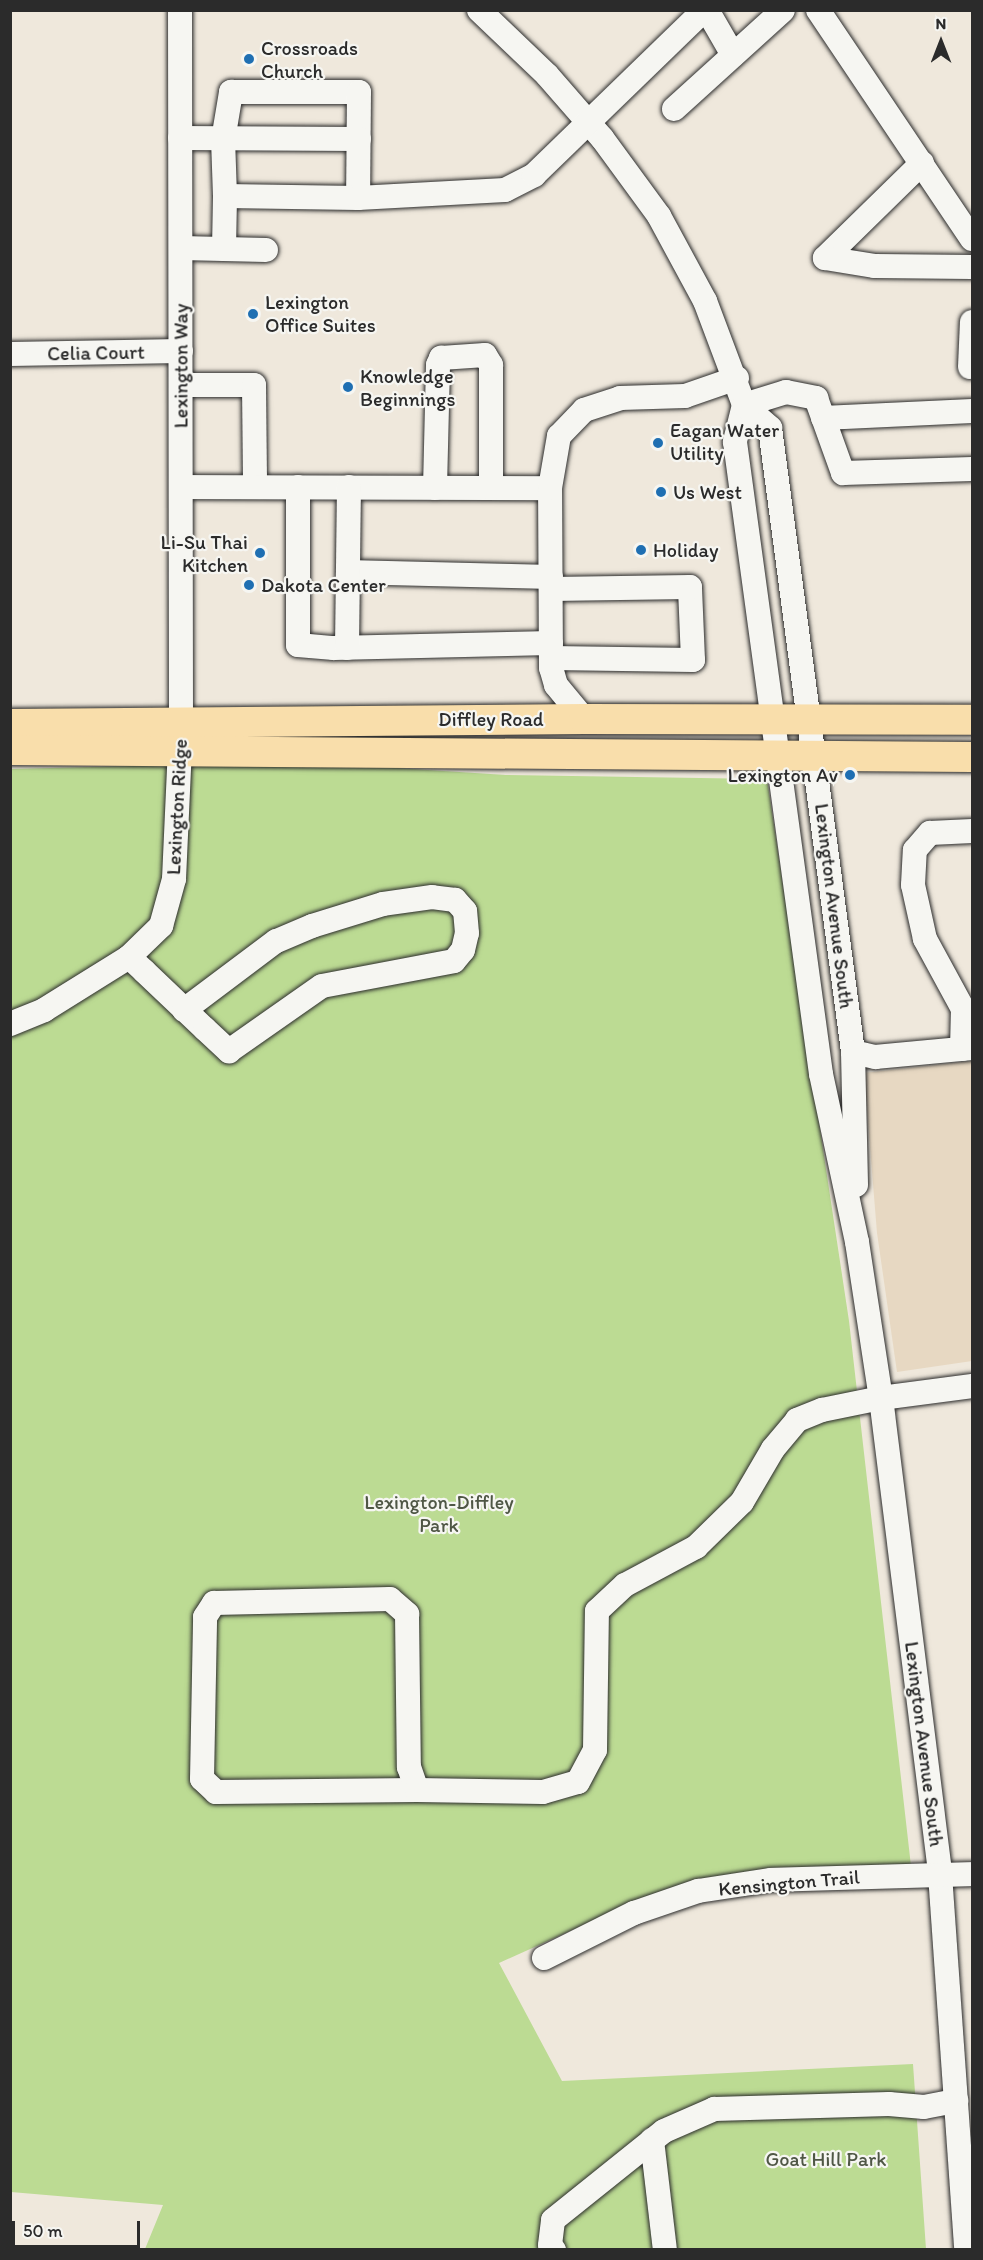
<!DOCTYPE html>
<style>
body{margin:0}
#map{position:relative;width:983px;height:2260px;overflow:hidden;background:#efe8dc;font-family:Itim,sans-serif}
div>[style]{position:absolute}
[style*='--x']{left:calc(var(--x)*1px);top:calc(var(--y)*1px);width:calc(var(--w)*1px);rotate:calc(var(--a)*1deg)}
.built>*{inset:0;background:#e7d8c2}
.green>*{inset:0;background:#bcdb93}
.roads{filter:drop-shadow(0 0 2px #2b2b2b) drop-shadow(0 0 2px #2b2b2b)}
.minor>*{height:24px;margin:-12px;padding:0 12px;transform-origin:12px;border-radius:12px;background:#f6f6f2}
.major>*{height:30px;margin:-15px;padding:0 15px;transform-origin:15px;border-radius:15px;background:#f9deab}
.dots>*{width:16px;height:16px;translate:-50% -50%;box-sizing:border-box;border:3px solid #f6f6f2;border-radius:50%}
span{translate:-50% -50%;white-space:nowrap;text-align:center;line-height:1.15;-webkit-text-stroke:4.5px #f6f6f2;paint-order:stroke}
.poi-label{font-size:20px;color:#2b2b2b}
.left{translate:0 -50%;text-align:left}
.right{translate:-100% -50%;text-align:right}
.street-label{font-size:20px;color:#2b2b2b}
.park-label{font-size:20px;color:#4f5745}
.frame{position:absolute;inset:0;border:12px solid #2b2b2b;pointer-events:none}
.north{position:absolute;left:911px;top:12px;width:60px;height:60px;-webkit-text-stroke:4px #f6f6f2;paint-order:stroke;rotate:0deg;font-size:16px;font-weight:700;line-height:24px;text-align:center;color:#2b2b2b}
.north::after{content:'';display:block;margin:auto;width:21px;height:27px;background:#2b2b2b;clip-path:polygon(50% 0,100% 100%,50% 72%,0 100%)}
.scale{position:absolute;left:12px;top:2221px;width:128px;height:27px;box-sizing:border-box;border:3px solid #2b2b2b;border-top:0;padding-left:8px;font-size:18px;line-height:21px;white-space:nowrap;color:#2b2b2b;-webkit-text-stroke:4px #f6f6f2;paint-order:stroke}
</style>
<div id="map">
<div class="built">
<i style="clip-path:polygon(972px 1061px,972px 1361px,897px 1372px,877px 1233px,864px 1073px)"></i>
</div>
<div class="green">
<i style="clip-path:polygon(209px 764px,397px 768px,506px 775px,767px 779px,849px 1321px,911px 1866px,641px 1899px,499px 1963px,562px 2081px,913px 2064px,926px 2249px,145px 2249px,163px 2205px,11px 2192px,11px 769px)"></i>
</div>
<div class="roads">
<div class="minor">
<i style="--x:479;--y:10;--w:94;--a:43.7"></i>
<i style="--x:547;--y:75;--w:84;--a:48.9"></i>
<i style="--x:602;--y:138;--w:97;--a:53.8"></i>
<i style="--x:659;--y:216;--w:97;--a:61.6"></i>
<i style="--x:705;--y:301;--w:111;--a:69.4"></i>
<i style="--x:744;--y:405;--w:38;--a:104"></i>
<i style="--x:735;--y:442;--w:638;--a:82.25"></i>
<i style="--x:821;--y:1074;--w:172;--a:77.9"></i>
<i style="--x:857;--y:1242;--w:158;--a:81.3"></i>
<i style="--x:881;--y:1398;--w:480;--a:82.9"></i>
<i style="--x:940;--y:1874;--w:377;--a:86"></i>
<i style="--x:707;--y:10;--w:52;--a:60"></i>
<i style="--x:818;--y:10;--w:276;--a:56.1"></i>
<i style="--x:231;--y:92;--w:128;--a:0"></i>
<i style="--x:359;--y:92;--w:106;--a:90.5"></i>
<i style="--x:358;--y:198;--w:133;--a:-179.1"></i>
<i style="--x:225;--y:196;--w:56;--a:-92"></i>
<i style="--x:223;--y:140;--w:49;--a:-80.5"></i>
<i style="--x:674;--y:109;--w:147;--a:-42.2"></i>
<i style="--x:180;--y:138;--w:179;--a:0.3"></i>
<i style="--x:922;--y:163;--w:136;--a:135.6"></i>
<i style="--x:825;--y:258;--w:51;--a:9.1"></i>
<i style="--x:875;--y:266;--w:97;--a:0.6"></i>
<i style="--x:358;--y:198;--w:147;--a:-3.1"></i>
<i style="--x:505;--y:190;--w:33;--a:-27"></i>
<i style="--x:534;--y:175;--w:237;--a:-44.1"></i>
<i style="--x:181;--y:248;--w:85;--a:1.3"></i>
<i style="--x:224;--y:249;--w:53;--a:-88.9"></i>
<i style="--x:10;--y:354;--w:171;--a:-1"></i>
<i style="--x:970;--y:367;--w:45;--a:-87.5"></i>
<i style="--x:181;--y:385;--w:73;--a:0"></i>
<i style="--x:254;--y:385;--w:102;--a:89.4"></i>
<i style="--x:744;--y:405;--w:35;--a:41"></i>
<i style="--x:770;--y:428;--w:629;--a:82.42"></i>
<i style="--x:853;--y:1052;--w:133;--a:88.7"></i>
<i style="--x:744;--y:405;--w:44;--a:-17.2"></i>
<i style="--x:786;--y:392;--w:31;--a:11"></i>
<i style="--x:816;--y:398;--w:80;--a:70.2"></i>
<i style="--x:843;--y:473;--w:129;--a:-1.8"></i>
<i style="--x:823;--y:418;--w:149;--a:-2.7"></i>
<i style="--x:181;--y:487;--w:369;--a:0.2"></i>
<i style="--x:298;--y:487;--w:158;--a:90"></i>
<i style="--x:298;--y:645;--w:36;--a:5"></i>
<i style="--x:334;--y:648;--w:217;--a:-1.3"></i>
<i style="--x:435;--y:488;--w:123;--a:-88.6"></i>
<i style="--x:438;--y:365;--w:8;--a:-67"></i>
<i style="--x:441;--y:358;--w:44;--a:-3.9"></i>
<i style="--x:485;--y:355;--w:12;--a:59"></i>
<i style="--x:491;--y:365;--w:123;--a:90"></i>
<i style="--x:348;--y:572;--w:203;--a:1.4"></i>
<i style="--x:347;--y:648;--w:161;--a:-89.3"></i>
<i style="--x:551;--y:658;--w:142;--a:0.8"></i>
<i style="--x:693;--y:660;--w:73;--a:-92.4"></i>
<i style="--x:690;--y:587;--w:139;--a:179.2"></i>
<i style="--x:584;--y:719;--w:44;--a:-129.5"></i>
<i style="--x:556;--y:685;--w:18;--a:-106"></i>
<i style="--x:551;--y:668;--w:180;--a:-90.3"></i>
<i style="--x:550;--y:488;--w:53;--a:-80.2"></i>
<i style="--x:559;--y:436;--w:36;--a:-46"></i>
<i style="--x:584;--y:410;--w:38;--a:-18"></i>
<i style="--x:620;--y:398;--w:65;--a:-1.8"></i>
<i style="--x:685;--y:396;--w:55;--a:-19.1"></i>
<i style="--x:129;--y:957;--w:21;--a:43"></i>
<i style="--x:144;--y:971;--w:84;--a:43.6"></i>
<i style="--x:205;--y:1029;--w:33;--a:43"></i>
<i style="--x:229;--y:1051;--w:113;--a:-35"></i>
<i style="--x:322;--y:986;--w:134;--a:-10.7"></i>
<i style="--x:454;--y:961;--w:14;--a:-51"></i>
<i style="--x:463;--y:950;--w:17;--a:-77"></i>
<i style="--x:467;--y:933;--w:22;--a:-95"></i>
<i style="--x:465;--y:911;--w:15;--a:-132"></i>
<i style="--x:455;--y:900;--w:23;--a:-173"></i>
<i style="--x:432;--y:897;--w:49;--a:171.9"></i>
<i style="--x:383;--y:904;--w:74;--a:162.8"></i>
<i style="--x:312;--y:926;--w:39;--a:157"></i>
<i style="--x:276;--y:941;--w:115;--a:143.1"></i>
<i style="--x:10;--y:1024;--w:37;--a:-22"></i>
<i style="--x:44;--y:1010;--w:100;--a:-31.9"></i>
<i style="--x:129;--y:957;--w:45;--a:-44.1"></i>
<i style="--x:161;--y:926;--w:49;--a:-74.5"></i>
<i style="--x:174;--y:879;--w:157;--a:-87.4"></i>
<i style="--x:181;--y:722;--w:712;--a:-90.08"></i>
<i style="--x:962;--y:1049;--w:40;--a:-88.6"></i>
<i style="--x:963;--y:1009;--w:80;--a:-118.5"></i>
<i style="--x:925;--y:939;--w:55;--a:-102.5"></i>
<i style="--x:913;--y:885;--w:35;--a:-87"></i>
<i style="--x:915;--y:850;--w:23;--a:-49"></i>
<i style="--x:930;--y:833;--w:42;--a:-2.7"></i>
<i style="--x:853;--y:1052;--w:23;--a:13"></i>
<i style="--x:875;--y:1057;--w:97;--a:-5.3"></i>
<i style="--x:417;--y:1790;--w:201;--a:179.4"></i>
<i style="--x:216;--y:1792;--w:19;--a:-137"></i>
<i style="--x:202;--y:1779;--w:162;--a:-88.9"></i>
<i style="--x:205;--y:1617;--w:17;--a:-57"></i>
<i style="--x:214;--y:1603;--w:176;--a:-1.3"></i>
<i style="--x:390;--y:1599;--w:23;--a:41"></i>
<i style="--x:407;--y:1614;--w:153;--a:89.3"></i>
<i style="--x:409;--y:1767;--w:24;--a:71"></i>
<i style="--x:417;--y:1790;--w:126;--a:0.9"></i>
<i style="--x:543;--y:1792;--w:36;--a:-16"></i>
<i style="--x:578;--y:1782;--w:36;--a:-62"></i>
<i style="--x:595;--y:1750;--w:139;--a:-89.2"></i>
<i style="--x:597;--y:1611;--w:38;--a:-43"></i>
<i style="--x:625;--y:1585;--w:81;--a:-28.2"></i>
<i style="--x:696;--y:1547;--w:64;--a:-44.4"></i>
<i style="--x:742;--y:1502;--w:61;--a:-59.7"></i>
<i style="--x:773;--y:1449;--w:38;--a:-50"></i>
<i style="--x:797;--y:1420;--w:27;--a:-22"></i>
<i style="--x:822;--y:1410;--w:60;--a:-11.5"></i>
<i style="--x:881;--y:1398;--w:92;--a:-7.5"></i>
<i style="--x:544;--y:1958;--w:101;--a:-26.6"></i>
<i style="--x:634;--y:1913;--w:68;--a:-19"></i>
<i style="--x:698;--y:1891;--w:74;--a:-8.6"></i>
<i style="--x:771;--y:1880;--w:201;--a:-1.7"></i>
<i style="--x:652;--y:2140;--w:111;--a:83.3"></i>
<i style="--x:554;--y:2250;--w:6;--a:-129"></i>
<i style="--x:550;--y:2245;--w:25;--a:-83"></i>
<i style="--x:553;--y:2220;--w:142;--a:-38.7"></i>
<i style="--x:664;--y:2131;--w:55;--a:-23.7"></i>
<i style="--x:714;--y:2109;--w:175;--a:-1.6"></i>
<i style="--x:889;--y:2104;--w:35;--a:5"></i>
<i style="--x:924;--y:2107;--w:33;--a:-11"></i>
</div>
<div class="major">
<i style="--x:10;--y:724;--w:574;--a:-0.5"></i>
<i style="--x:584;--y:719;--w:388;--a:0.1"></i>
<i style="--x:10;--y:750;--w:962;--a:0.42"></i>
</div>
</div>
<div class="dots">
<i style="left:249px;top:59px;background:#1f6fb2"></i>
<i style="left:253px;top:314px;background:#1f6fb2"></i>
<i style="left:348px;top:387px;background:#1f6fb2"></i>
<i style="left:658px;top:443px;background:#1f6fb2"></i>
<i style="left:661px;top:492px;background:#1f6fb2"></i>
<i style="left:641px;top:550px;background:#1f6fb2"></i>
<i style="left:260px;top:553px;background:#1f6fb2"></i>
<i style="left:249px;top:585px;background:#1f6fb2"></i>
<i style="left:850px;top:775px;background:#1f6fb2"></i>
</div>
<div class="poi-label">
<span class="left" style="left:261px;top:60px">Crossroads<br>Church</span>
<span class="left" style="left:265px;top:314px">Lexington<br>Office Suites</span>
<span class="left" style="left:360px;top:388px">Knowledge<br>Beginnings</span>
<span class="left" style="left:670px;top:442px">Eagan Water<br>Utility</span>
<span class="left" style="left:673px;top:492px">Us West</span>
<span class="right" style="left:248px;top:554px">Li-Su Thai<br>Kitchen</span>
<span class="left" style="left:653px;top:550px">Holiday</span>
<span class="left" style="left:261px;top:585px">Dakota Center</span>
<span class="right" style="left:838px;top:775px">Lexington Av</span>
</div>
<div class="street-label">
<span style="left:96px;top:353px;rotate:-1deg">Celia Court</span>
<span style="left:181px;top:366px;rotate:-90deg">Lexington Way</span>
<span style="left:491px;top:719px">Diffley Road</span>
<span style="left:177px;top:807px;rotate:-87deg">Lexington Ridge</span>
<span style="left:834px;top:906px;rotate:83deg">Lexington Avenue South</span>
<span style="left:924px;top:1744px;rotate:83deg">Lexington Avenue South</span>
<span style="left:789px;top:1883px;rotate:-5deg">Kensington Trail</span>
</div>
<div class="park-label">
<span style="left:439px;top:1514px">Lexington-Diffley<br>Park</span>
<span style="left:826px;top:2159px">Goat Hill Park</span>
</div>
<div class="frame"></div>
<div class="north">N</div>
<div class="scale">50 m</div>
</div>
